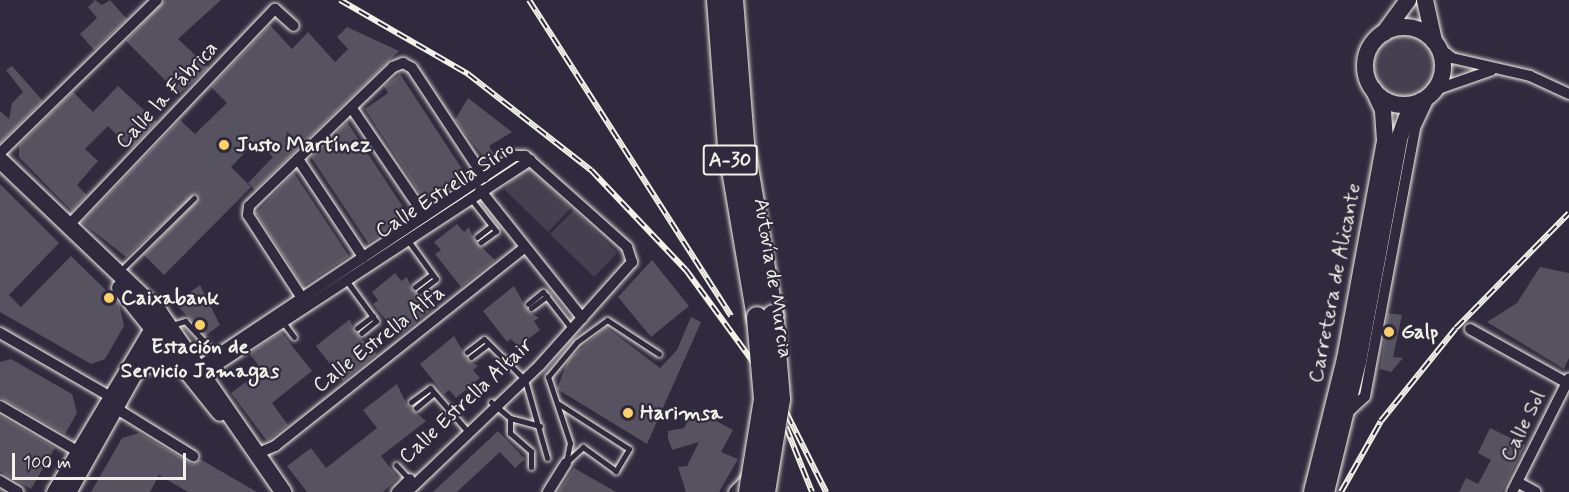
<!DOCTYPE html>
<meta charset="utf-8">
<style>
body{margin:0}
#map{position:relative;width:1569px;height:492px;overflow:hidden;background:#2f2a3d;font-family:Mynerve,sans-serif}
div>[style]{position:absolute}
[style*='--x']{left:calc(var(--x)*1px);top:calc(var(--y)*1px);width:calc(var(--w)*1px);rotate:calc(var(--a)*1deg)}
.green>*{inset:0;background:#454050}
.round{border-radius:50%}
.building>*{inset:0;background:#56525f}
.roads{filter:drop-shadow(0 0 2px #f4f1e8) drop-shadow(0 0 2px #f4f1e8)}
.lane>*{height:5px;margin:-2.5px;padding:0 2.5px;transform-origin:2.5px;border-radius:2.5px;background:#2f2a3d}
.street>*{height:10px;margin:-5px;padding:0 5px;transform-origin:5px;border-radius:5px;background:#2f2a3d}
.secondary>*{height:15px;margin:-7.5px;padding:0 7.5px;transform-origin:7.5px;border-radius:7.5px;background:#2f2a3d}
.primary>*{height:16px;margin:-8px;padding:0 8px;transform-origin:8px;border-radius:8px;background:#2f2a3d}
.primary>.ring{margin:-8px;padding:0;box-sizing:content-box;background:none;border:16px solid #2f2a3d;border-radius:50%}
.highway>*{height:20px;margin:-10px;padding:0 10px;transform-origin:10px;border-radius:10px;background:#2f2a3d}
.rail>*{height:6px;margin-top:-3px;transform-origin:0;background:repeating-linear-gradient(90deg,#2f2a3d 0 11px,#f4f1e8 0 22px);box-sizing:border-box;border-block:2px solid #f4f1e8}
.bridges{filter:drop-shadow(0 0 2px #f4f1e8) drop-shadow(0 0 2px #f4f1e8)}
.highway-bridge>*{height:20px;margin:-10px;padding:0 10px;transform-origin:10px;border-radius:10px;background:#2f2a3d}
.dots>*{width:16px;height:16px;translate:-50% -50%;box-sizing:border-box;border:3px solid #2f2a3d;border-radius:50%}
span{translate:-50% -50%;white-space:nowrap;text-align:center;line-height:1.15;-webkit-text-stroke:4.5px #2f2a3d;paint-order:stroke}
.shield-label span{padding:2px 4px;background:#2f2a3d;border:2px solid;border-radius:4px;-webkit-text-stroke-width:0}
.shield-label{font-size:20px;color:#f4f1e8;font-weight:700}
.street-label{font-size:21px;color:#f4f1e8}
.poi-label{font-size:21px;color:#f4f1e8;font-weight:700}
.left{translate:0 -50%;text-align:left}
.scale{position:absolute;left:12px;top:453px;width:174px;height:27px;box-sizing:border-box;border:3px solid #f4f1e8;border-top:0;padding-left:8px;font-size:18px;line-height:21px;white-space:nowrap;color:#f4f1e8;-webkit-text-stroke:4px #2f2a3d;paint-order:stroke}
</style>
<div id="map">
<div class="green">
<i class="round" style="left:1366px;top:28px;width:76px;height:76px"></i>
<i style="clip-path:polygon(527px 165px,571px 208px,548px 232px,504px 189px)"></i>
<i style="clip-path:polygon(574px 210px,617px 253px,594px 277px,550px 234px)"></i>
</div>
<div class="building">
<i style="clip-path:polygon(95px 0,102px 5px,110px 0,127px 19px,94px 50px,80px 34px,97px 18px,88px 7px)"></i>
<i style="clip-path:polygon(165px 0,221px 0,178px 39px,209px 68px,179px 94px,126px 41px)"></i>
<i style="clip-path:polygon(270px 25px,292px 49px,308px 32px,335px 62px,348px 49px,337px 37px,347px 27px,399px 51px,255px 190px,248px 183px,273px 157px,256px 141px,231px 167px,251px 187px,164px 275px,144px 255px,197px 201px,196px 194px,126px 257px,82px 222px,180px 120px,195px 134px,227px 103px,211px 87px)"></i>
<i style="clip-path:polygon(12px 66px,43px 101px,0 143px,0 111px,9px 119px,12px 103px,23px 92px,6px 70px)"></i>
<i style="clip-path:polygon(400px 74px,468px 178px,427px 204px,365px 109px,388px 93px,384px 86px)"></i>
<i style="clip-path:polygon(118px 86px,157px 122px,131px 149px,108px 126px,85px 149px,98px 161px,77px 185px,87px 195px,72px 211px,19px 157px,19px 145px,73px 92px,93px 112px)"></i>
<i style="clip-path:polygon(468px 98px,512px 132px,489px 146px,495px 156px,487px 161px,455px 120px)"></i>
<i style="clip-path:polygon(347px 122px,409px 216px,368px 243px,311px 157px)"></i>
<i style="clip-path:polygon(294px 173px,349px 256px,303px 286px,256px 213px)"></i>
<i style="clip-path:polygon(0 184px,59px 243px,9px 295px,21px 307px,71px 256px,119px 303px,124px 326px,105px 359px,91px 364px,0 312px)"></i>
<i style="clip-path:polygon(457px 224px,464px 232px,469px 227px,474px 240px,495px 260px,461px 287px,435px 254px,441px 250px,434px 242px)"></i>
<i style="clip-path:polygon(652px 260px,689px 306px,651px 337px,618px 297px)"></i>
<i style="clip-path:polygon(1540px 267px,1569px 273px,1569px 358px,1564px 369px,1487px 322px,1517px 303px)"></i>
<i style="clip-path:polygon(395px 273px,401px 281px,407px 277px,412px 290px,432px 309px,399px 336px,373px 304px,378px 300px,372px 292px)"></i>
<i style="clip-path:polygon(200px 285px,220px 325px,205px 336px,175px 303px)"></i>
<i style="clip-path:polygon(514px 286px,528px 311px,539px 318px,534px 321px,540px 330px,518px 347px,511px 339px,507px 342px,483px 311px)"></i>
<i style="clip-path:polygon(1388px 313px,1402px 315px,1393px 357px,1403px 358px,1391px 372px,1380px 369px)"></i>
<i style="clip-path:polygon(691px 317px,701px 322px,647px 444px,557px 389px,568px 360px,606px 327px,660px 368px,677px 350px)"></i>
<i style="clip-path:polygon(350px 319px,354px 331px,377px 354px,343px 381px,316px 346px)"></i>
<i style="clip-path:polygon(281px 332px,312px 371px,272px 403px,288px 425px,267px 441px,231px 393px,262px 370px,249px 353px)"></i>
<i style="clip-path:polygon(454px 336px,468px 360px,478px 366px,473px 370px,480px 378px,456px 398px,449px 390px,444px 394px,420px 364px)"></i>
<i style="clip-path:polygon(11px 359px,72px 394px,77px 413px,65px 434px,0 397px,0 362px)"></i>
<i style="clip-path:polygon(397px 384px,407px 405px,426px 421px,381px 456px,398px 478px,383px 492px,307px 492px,287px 466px,311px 448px,326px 468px,377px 428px,363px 410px)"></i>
<i style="clip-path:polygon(694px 409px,733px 430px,721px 452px,738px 459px,719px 492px,686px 492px,678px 467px,687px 466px,699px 442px,672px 450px,668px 438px,668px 431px,684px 428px)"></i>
<i style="clip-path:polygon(0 416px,55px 448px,31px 489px,0 471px)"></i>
<i style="clip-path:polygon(1490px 428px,1525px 445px,1502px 492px,1459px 492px,1466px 478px,1478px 484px,1491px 460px,1478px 453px)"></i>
<i style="clip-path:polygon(498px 431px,525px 459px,515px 468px,500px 452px,457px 492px,433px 492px)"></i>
<i style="clip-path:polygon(139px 433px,192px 464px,200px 459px,257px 492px,188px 492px,159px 475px,150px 492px,91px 492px,122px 438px)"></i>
<i style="clip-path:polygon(574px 468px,616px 492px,558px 492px)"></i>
</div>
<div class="roads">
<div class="lane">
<i style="--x:471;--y:199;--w:41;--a:52"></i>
<i style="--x:496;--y:231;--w:19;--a:144"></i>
<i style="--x:477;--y:237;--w:18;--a:-38"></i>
<i style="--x:407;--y:239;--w:49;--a:54.1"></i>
<i style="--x:436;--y:279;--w:21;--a:143"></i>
<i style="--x:120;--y:271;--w:104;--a:-44.6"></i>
<i style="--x:346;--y:280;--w:51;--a:53.8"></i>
<i style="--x:376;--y:321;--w:19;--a:141"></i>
<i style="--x:415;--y:287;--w:21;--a:-37"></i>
<i style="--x:528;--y:304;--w:19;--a:-39"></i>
<i style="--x:543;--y:292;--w:46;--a:52.1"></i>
<i style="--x:531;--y:308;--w:20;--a:-37"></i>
<i style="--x:282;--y:321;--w:20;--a:53"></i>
<i style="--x:172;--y:325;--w:14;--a:-17"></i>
<i style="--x:185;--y:321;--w:26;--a:47"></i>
<i style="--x:203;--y:340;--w:21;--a:113"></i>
<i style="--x:357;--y:328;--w:20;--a:-37"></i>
<i style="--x:203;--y:340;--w:20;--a:60"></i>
<i style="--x:467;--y:352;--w:21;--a:-37"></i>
<i style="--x:484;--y:339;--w:58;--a:45"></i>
<i style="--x:525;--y:380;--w:81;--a:74.2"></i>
<i style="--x:471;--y:357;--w:21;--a:-37"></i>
<i style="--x:411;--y:402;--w:24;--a:-36"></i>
<i style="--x:430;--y:388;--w:60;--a:49.1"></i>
<i style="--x:491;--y:402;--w:25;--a:40"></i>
<i style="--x:510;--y:418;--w:15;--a:90"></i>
<i style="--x:510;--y:433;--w:28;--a:41"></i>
<i style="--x:531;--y:451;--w:16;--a:90"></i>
<i style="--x:559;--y:404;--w:83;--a:32.7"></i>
<i style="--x:629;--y:449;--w:26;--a:121"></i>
<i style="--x:616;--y:471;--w:41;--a:-144"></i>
<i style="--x:583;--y:447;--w:23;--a:137"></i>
<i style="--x:566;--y:463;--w:20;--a:-79"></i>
<i style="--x:570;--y:443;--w:70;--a:-108.4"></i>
<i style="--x:548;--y:377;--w:45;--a:-50.4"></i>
<i style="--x:577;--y:342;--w:37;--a:-36"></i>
<i style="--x:607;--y:320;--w:62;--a:33.2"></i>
<i style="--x:416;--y:408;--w:23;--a:-40"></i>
<i style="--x:510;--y:418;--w:31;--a:15"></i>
<i style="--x:396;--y:465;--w:19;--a:47"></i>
</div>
<div class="street">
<i style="--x:1436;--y:45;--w:21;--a:39"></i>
<i style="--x:1452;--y:58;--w:80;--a:13"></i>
<i style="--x:1530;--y:76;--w:43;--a:24.8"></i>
<i style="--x:1435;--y:90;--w:60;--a:-19.3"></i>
<i style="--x:353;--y:110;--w:128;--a:55.8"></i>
<i style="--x:0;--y:153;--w:219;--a:-44.3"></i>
<i style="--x:298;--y:159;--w:118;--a:56.4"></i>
<i style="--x:480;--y:190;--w:164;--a:51.4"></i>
<i style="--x:68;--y:226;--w:300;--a:-46.4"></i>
<i style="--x:275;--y:9;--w:25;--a:42"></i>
<i style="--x:302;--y:298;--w:99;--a:-123"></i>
<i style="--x:248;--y:215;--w:9;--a:-84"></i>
<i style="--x:249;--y:206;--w:200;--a:-44"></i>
<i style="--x:393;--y:67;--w:11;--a:-22"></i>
<i style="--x:403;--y:63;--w:10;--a:29"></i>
<i style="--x:412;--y:68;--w:131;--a:56.6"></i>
<i style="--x:1470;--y:329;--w:113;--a:29.1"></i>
<i style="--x:0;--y:333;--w:126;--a:30"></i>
<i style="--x:109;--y:396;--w:21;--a:51"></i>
<i style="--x:122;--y:412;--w:84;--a:31.8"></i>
<i style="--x:200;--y:366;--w:379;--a:-33.7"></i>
<i style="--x:515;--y:156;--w:10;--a:0"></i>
<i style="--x:525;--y:156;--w:137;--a:41.7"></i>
<i style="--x:627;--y:247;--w:16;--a:72"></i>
<i style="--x:632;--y:262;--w:138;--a:131.8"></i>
<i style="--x:540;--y:365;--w:184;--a:136.3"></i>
<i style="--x:205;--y:373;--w:389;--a:-33.2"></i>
<i style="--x:0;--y:406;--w:89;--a:30.3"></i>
<i style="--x:1346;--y:414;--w:26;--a:-43"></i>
<i style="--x:1365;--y:396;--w:273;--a:-79.4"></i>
<i style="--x:1415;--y:128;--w:38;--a:-65"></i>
<i style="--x:256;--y:454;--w:21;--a:-23"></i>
<i style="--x:275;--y:446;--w:318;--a:-38.5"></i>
<i style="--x:0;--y:481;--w:21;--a:31"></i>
<i style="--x:1517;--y:482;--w:21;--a:28"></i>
<i style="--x:397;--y:492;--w:18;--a:-45"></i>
<i style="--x:548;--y:492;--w:34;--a:-58"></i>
<i style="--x:734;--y:492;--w:25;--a:-47"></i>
<i style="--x:1512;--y:492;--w:127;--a:-63.4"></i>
</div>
<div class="secondary">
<i style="--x:141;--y:368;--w:21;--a:-25"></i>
<i style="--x:160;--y:359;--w:26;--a:18"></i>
<i style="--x:54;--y:492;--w:195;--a:-59.1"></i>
<i style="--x:68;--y:492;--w:184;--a:-60.8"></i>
</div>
<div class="primary">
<i style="--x:1425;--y:0;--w:42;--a:77.6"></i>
<i class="ring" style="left:1365px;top:27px;width:62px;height:62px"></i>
<i style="--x:1384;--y:33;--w:41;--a:-54"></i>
<i style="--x:0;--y:160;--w:220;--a:43.7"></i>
<i style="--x:159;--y:312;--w:219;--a:55.4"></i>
<i style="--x:120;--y:288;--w:160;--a:51.3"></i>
<i style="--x:1312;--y:492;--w:137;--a:-76.1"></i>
<i style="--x:1345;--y:359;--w:223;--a:-79.6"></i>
<i style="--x:1385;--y:140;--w:30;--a:-94"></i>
<i style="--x:1383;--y:110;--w:23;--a:-115"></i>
<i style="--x:1326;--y:492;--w:134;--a:-76.2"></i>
<i style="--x:1358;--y:362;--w:230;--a:-79.5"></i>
<i style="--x:1400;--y:136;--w:23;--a:-70"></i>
<i style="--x:1408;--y:114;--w:18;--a:-45"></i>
</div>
<div class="highway">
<i style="--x:717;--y:0;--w:146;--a:85.7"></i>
<i style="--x:728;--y:146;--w:173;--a:80.4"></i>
<i style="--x:733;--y:0;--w:144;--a:85.6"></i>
<i style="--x:744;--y:144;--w:173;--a:80.4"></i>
</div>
</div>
<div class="rail">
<i style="--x:340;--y:0;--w:148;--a:30"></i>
<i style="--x:468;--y:74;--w:156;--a:38"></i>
<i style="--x:591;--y:170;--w:138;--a:46.5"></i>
<i style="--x:686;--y:270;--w:160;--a:53.9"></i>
<i style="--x:529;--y:0;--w:375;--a:57.4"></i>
<i style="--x:777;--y:394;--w:110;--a:63.4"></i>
<i style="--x:786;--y:427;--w:70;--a:68.2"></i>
<i style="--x:1341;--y:492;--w:81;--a:-60.6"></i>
<i style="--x:1381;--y:421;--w:119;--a:-51.1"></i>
<i style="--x:1456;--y:328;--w:161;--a:-45.5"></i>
</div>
<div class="bridges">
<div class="highway-bridge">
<i style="--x:749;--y:492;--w:94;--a:-80.8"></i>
<i style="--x:764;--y:399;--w:82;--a:-94.9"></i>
<i style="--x:765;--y:492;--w:94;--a:-80.8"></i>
<i style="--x:780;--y:399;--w:84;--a:-94.8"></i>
</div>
</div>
<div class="dots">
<i style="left:224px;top:145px;background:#ffd166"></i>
<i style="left:109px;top:298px;background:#ffd166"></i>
<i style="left:200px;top:325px;background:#ffd166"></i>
<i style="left:1389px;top:332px;background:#ffd166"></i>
<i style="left:628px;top:413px;background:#ffd166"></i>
</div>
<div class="shield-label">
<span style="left:730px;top:160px">A-30</span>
</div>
<div class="street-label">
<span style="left:167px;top:95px;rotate:-47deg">Calle la Fábrica</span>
<span style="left:445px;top:190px;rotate:-33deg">Calle Estrella Sirio</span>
<span style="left:773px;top:278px;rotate:81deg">Autovía de Murcia</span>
<span style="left:1335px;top:283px;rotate:-79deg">Carretera de Alicante</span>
<span style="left:379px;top:339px;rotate:-38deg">Calle Estrella Alfa</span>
<span style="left:466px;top:401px;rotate:-43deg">Calle Estrella Altair</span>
<span style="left:1523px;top:426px;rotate:-64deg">Calle Sol</span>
</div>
<div class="poi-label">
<span class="left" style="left:236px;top:145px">Justo Martínez</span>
<span class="left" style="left:121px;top:298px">Caixabank</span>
<span class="left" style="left:1401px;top:332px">Galp</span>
<span style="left:200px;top:359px">Estación de<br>Servicio Jamagas</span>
<span class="left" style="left:640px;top:413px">Harimsa</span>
</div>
<div class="scale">100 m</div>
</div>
